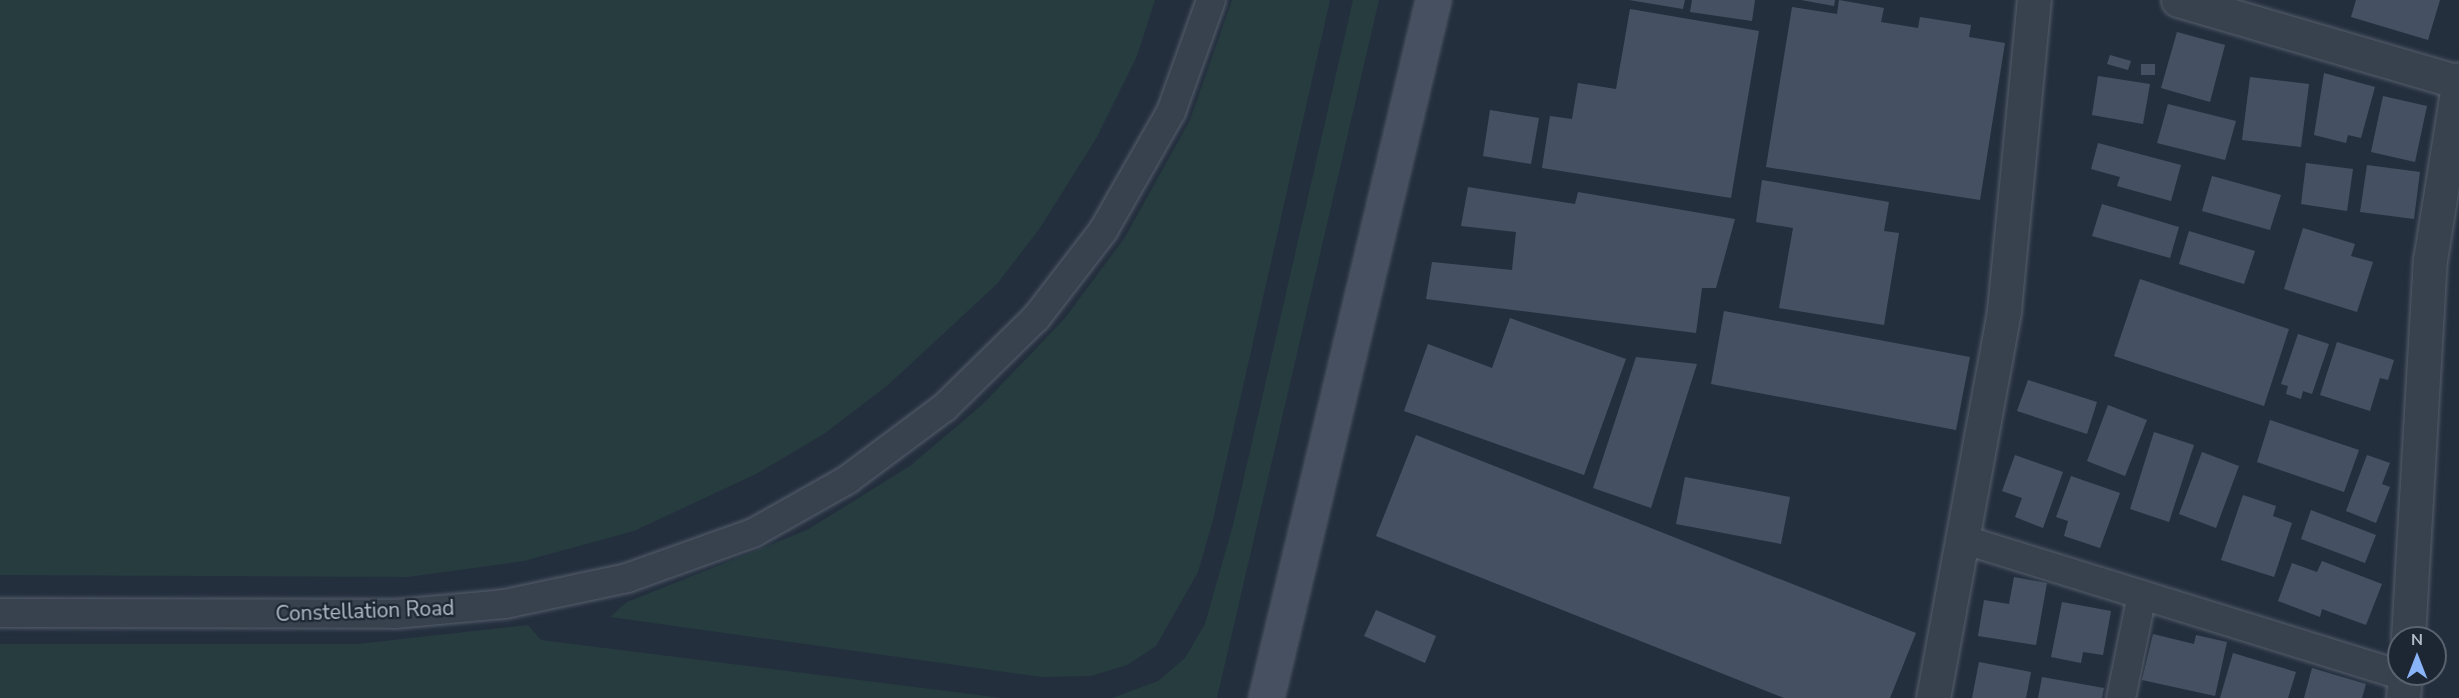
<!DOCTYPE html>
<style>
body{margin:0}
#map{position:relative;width:2459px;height:698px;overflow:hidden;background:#242f3e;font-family:"Nunito Sans",sans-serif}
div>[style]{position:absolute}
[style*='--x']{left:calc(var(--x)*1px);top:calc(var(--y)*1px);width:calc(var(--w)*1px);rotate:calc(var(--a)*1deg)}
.green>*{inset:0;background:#263c3f}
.building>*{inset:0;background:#455162}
.roads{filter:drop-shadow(0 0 2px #565f6c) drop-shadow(0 0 2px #565f6c)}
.lane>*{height:28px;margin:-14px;padding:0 14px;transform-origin:14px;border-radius:14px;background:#38414e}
.street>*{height:33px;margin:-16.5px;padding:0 16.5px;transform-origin:16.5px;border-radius:16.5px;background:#38414e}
.secondary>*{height:33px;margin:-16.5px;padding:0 16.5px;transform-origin:16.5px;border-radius:16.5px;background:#465061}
span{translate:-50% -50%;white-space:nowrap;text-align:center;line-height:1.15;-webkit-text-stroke:4.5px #1d2633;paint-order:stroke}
.street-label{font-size:21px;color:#b4bcc9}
.north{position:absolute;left:2387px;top:626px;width:60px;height:60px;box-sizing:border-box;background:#1d2633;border:2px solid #59626f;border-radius:50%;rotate:0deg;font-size:16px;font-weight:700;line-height:24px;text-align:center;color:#b4bcc9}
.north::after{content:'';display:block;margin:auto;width:21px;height:27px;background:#8ab4f8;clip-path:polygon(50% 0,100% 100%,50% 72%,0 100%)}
</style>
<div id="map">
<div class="green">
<i style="clip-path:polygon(0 0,1155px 0,1137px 56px,1097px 137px,1040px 228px,997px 284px,888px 385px,824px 434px,756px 474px,634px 531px,524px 561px,408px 577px,0 575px)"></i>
<i style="clip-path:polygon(1232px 0,1330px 0,1213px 520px,1198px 572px,1156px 646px,1127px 665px,1091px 676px,1042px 677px,610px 617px,627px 602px,807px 530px,910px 466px,983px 404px,1065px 318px,1125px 237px,1190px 120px)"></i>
<i style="clip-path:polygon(1353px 0,1379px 0,1217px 698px,1112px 698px,1158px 681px,1185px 658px,1205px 624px,1233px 525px)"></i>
<i style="clip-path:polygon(528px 625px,541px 640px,1002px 698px,0 698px,0 644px,357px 644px)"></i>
</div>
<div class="building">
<i style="clip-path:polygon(1629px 0,1685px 0,1683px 9px)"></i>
<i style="clip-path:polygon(1692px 0,1755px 0,1752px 21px,1690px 12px)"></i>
<i style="clip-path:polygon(1801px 0,1835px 0,1834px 6px)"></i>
<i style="clip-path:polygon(1839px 0,1884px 8px,1881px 22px,1918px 28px,1920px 17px,1971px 25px,1969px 37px,2005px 43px,1980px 200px,1766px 167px,1792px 7px,1837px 14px)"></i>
<i style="clip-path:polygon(2356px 0,2440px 0,2428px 40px,2351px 17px)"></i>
<i style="clip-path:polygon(1630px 9px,1759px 31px,1731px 198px,1542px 168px,1550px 116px,1572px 119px,1578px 83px,1616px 89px)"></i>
<i style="clip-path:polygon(2177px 32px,2225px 45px,2210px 102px,2161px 88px)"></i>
<i style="clip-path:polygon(2110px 55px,2131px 61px,2128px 70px,2107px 64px)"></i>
<i style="clip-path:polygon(2141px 64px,2155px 64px,2155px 75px,2141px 75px)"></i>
<i style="clip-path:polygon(2324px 73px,2375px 87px,2361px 138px,2348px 135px,2346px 143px,2314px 135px)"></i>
<i style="clip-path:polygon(2098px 76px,2150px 84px,2143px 124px,2092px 115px)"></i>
<i style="clip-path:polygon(2250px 77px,2309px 84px,2301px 147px,2242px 140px)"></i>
<i style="clip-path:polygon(2383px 96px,2427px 106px,2415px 162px,2371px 152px)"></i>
<i style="clip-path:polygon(2168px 104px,2236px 121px,2225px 160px,2157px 143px)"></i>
<i style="clip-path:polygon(1490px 110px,1539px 118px,1531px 164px,1483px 156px)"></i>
<i style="clip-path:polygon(2098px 143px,2181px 165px,2171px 201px,2117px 186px,2120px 177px,2091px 169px)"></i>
<i style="clip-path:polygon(2306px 163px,2353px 169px,2347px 211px,2301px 204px)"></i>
<i style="clip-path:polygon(2367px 165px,2420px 172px,2414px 219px,2360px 212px)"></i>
<i style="clip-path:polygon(2212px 176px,2281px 195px,2270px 230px,2202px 211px)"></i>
<i style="clip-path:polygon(1762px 180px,1889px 202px,1884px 231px,1899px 233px,1884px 325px,1779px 308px,1793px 228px,1756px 222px)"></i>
<i style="clip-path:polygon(1468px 187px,1575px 204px,1578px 192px,1735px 219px,1716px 288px,1702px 288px,1696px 333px,1426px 299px,1432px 262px,1512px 270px,1516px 232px,1461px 226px)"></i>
<i style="clip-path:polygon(2102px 204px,2179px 227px,2170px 258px,2092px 236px)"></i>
<i style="clip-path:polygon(2303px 228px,2355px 244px,2351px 256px,2373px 262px,2357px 312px,2284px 289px)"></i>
<i style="clip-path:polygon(2189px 231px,2255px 251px,2244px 284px,2179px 264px)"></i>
<i style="clip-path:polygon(2140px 279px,2289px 329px,2264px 406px,2114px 356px)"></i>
<i style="clip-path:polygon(1724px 311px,1970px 357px,1956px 430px,1711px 384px)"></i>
<i style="clip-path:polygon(1510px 318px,1626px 359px,1584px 475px,1404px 411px,1428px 344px,1492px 368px)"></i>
<i style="clip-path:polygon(2298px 334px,2329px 344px,2312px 394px,2303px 391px,2301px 399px,2286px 394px,2288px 386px,2281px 384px)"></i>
<i style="clip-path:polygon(2337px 342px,2394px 360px,2388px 380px,2380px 378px,2370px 411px,2320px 395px)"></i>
<i style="clip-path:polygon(1636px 357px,1697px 364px,1651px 508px,1593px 488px)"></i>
<i style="clip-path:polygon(2028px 380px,2097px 402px,2087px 434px,2017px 411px)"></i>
<i style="clip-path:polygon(2108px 405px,2147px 420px,2125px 476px,2087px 461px)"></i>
<i style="clip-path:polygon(2270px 420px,2359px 450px,2344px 492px,2257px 462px)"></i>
<i style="clip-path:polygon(2154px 432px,2194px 445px,2169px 522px,2130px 509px)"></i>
<i style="clip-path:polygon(1416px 435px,1916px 633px,1890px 698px,1784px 698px,1376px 536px)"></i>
<i style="clip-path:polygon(2202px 452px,2239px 466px,2216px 528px,2179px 514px)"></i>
<i style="clip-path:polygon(2015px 455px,2063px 472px,2043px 528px,2015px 517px,2022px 498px,2002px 491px)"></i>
<i style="clip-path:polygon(2367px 455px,2390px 463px,2382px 484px,2390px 487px,2376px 523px,2346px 511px)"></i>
<i style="clip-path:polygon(2071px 476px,2120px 493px,2100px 548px,2064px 536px,2068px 521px,2056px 517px)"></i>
<i style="clip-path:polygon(1685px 477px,1790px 497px,1781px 544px,1676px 524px)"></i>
<i style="clip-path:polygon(2243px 495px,2276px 506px,2273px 516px,2292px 523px,2274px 577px,2221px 560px)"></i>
<i style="clip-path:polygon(2311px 510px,2376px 535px,2365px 563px,2301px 539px)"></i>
<i style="clip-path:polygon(2322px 561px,2382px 584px,2366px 625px,2322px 609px,2320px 617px,2278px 601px,2292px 563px,2317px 572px)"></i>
<i style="clip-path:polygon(2014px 577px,2047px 583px,2036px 645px,1978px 636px,1984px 600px,2009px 604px)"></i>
<i style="clip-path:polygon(2062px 602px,2111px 611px,2103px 655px,2083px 652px,2081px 663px,2051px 657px)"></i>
<i style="clip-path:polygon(1376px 610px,1436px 636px,1425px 663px,1364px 636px)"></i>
<i style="clip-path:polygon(2153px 634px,2194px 644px,2196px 635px,2227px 642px,2215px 696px,2142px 680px)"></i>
<i style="clip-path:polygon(2233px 653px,2296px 672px,2288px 698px,2220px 698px)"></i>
<i style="clip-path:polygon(1979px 662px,2031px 672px,2026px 698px,1972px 698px)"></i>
<i style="clip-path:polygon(2312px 668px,2366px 684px,2362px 698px,2304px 698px)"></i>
<i style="clip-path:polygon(2042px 677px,2104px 688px,2102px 698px,2038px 698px)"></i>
</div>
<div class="roads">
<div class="lane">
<i style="--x:1965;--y:540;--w:454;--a:17.2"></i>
<i style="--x:0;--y:613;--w:395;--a:0.1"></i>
<i style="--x:395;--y:614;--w:110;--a:-5.2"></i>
<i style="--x:505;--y:604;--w:125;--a:-12"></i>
<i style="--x:627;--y:578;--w:134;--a:-19.7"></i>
<i style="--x:753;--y:533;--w:108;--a:-29.4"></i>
<i style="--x:847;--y:480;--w:122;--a:-36.7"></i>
<i style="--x:945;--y:407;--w:127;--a:-44.4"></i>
<i style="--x:1036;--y:318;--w:110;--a:-52.4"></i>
<i style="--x:1103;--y:231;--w:137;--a:-60.3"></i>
<i style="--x:1171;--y:112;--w:119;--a:-70.3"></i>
<i style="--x:2121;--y:698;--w:105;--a:-78.5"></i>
</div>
<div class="street">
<i style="--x:2178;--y:0;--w:293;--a:16.3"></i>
<i style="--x:2408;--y:638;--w:379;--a:-86.7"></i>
<i style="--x:2430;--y:260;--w:183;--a:-80.9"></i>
<i style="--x:1933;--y:698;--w:394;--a:-79.6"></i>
<i style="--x:2004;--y:310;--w:311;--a:-84.5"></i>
<i style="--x:2403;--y:698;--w:24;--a:-85"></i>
</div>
<div class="secondary">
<i style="--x:1266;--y:698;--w:718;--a:-76.54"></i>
</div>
</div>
<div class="street-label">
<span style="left:365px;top:611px;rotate:-2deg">Constellation Road</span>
</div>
<div class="north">N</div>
</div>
